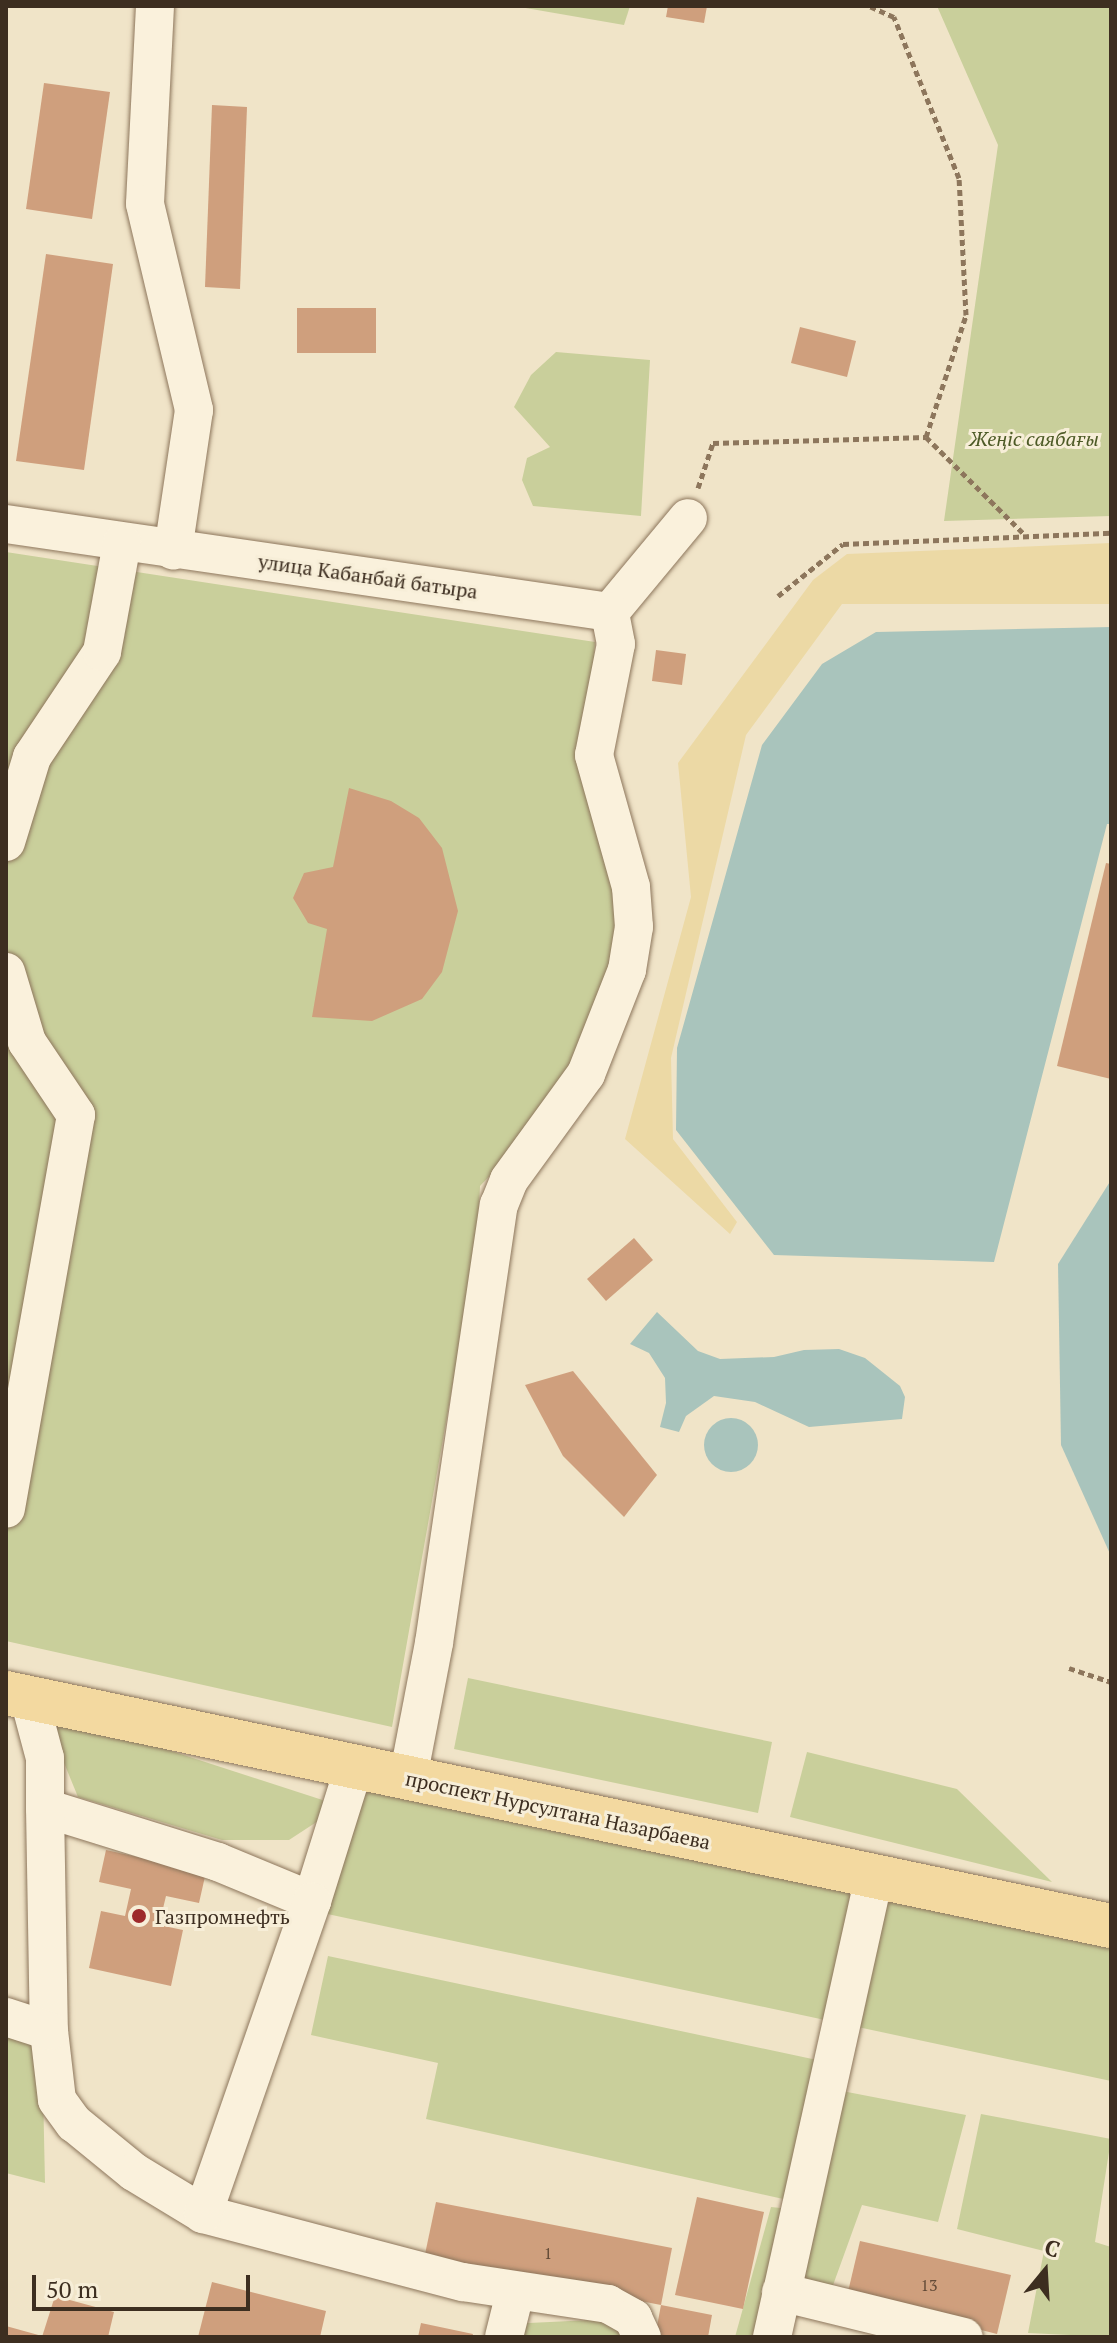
<!DOCTYPE html>
<meta charset="utf-8">
<style>
body{margin:0}
#map{position:relative;width:1117px;height:2343px;overflow:hidden;background:#f0e4c8;font-family:"PT Serif",serif}
div>[style]{position:absolute}
[style*='--x']{left:calc(var(--x)*1px);top:calc(var(--y)*1px);width:calc(var(--w)*1px);rotate:calc(var(--a)*1deg)}
.green>*{inset:0;background:#c9cf9b}
.sand>*{inset:0;background:#ecd9a5}
.water>*{inset:0;background:#a9c4bc}
.round{border-radius:50%}
.building>*{inset:0;background:#cf9f7d}
.path>*{height:5px;margin-top:-2.5px;transform-origin:0;background:repeating-linear-gradient(90deg,#8d765c 0 6px,transparent 0 10px)}
.roads{filter:drop-shadow(0 0 2px #8d765c) drop-shadow(0 0 2px #8d765c)}
.minor>*{height:38px;margin:-19px;padding:0 19px;transform-origin:19px;border-radius:19px;background:#faf1dc}
.major>*{height:44px;margin:-22px;padding:0 22px;transform-origin:22px;border-radius:22px;background:#f3d9a0}
.dots>*{width:22px;height:22px;translate:-50% -50%;box-sizing:border-box;border:4px solid #f7eed8;border-radius:50%}
span{translate:-50% -50%;white-space:nowrap;text-align:center;line-height:1.15;-webkit-text-stroke:6px #f7eed8;paint-order:stroke}
.number-label{font-size:16px;color:#624a37}
.number-label span{-webkit-text-stroke-width:0}
.park-label{font-size:20px;color:#4d5a26;font-style:italic}
.street-label{font-size:20px;color:#3d2e20}
.poi-label{font-size:20px;color:#3d2e20}
.left{translate:0 -50%;text-align:left}
.frame{position:absolute;inset:0;border:8px solid #3d2e20;pointer-events:none}
.north{position:absolute;left:1005px;top:2231px;width:80px;height:80px;-webkit-text-stroke:6px #f7eed8;paint-order:stroke;rotate:18deg;font-size:22px;font-weight:700;line-height:32px;text-align:center;color:#3d2e20}
.north::after{content:'';display:block;margin:auto;width:28px;height:36px;background:#3d2e20;clip-path:polygon(50% 0,100% 100%,50% 72%,0 100%)}
.scale{position:absolute;left:32px;top:2275px;width:218px;height:36px;box-sizing:border-box;border:4px solid #3d2e20;border-top:0;padding-left:10px;font-size:24px;line-height:28px;white-space:nowrap;color:#3d2e20;-webkit-text-stroke:6px #f7eed8;paint-order:stroke}
</style>
<div id="map">
<div class="green">
<i style="clip-path:polygon(514px 6px,630px 6px,624px 25px)"></i>
<i style="clip-path:polygon(937px 6px,1111px 6px,1111px 516px,944px 521px,998px 145px)"></i>
<i style="clip-path:polygon(556px 352px,650px 360px,641px 516px,533px 506px,522px 480px,527px 458px,550px 447px,514px 407px,531px 375px)"></i>
<i style="clip-path:polygon(6px 552px,595px 642px,588px 757px,616px 853px,619px 935px,594px 1033px,538px 1125px,480px 1186px,477px 1247px,392px 1727px,6px 1641px)"></i>
<i style="clip-path:polygon(468px 1678px,772px 1742px,758px 1813px,454px 1749px)"></i>
<i style="clip-path:polygon(42px 1709px,341px 1806px,289px 1840px,222px 1840px,78px 1797px)"></i>
<i style="clip-path:polygon(807px 1752px,957px 1789px,1052px 1882px,790px 1817px)"></i>
<i style="clip-path:polygon(354px 1767px,1111px 1926px,1111px 2081px,318px 1912px)"></i>
<i style="clip-path:polygon(328px 1956px,831px 2063px,801px 2203px,426px 2119px,438px 2063px,311px 2035px)"></i>
<i style="clip-path:polygon(6px 2031px,42px 2042px,45px 2183px,6px 2173px)"></i>
<i style="clip-path:polygon(837px 2090px,966px 2115px,938px 2222px,862px 2205px,832px 2288px,799px 2279px)"></i>
<i style="clip-path:polygon(981px 2114px,1111px 2139px,1095px 2242px,1111px 2247px,1111px 2337px,1028px 2333px,1044px 2251px,957px 2229px)"></i>
<i style="clip-path:polygon(771px 2207px,790px 2209px,765px 2337px,735px 2337px)"></i>
<i style="clip-path:polygon(633px 2318px,629px 2337px,504px 2337px,508px 2324px)"></i>
</div>
<div class="sand">
<i style="clip-path:polygon(1111px 543px,1111px 604px,842px 604px,746px 735px,671px 1058px,673px 1139px,737px 1222px,730px 1234px,625px 1139px,691px 897px,678px 763px,813px 580px,847px 554px)"></i>
</div>
<div class="water">
<i style="clip-path:polygon(1111px 627px,1111px 824px,1107px 824px,994px 1262px,774px 1255px,676px 1130px,677px 1048px,762px 745px,822px 664px,876px 632px)"></i>
<i style="clip-path:polygon(1111px 1180px,1111px 1556px,1061px 1445px,1058px 1264px)"></i>
<i style="clip-path:polygon(657px 1312px,698px 1351px,720px 1359px,774px 1357px,804px 1350px,839px 1349px,865px 1358px,900px 1386px,905px 1397px,902px 1419px,809px 1427px,755px 1402px,714px 1396px,686px 1416px,679px 1432px,660px 1427px,666px 1403px,665px 1378px,649px 1353px,630px 1344px)"></i>
<i class="round" style="left:704px;top:1418px;width:54px;height:54px"></i>
</div>
<div class="building">
<i style="clip-path:polygon(668px 6px,707px 6px,704px 23px,666px 17px)"></i>
<i style="clip-path:polygon(44px 83px,110px 92px,92px 219px,26px 209px)"></i>
<i style="clip-path:polygon(212px 105px,247px 107px,240px 289px,205px 287px)"></i>
<i style="clip-path:polygon(46px 254px,113px 264px,84px 470px,16px 461px)"></i>
<i style="clip-path:polygon(297px 308px,376px 308px,376px 353px,297px 353px)"></i>
<i style="clip-path:polygon(800px 327px,856px 341px,847px 377px,791px 363px)"></i>
<i style="clip-path:polygon(656px 650px,686px 654px,682px 685px,652px 681px)"></i>
<i style="clip-path:polygon(349px 788px,391px 801px,419px 818px,442px 848px,458px 911px,442px 972px,422px 999px,372px 1021px,312px 1017px,327px 929px,308px 923px,293px 898px,304px 873px,333px 867px)"></i>
<i style="clip-path:polygon(1106px 863px,1111px 864px,1111px 1079px,1057px 1066px)"></i>
<i style="clip-path:polygon(634px 1238px,653px 1260px,606px 1301px,587px 1279px)"></i>
<i style="clip-path:polygon(573px 1371px,657px 1475px,624px 1517px,563px 1456px,525px 1385px)"></i>
<i style="clip-path:polygon(106px 1850px,206px 1872px,199px 1903px,166px 1896px,159px 1925px,183px 1930px,171px 1986px,89px 1968px,101px 1911px,125px 1916px,131px 1889px,99px 1882px)"></i>
<i style="clip-path:polygon(697px 2197px,764px 2212px,743px 2309px,675px 2295px)"></i>
<i style="clip-path:polygon(436px 2202px,672px 2248px,661px 2305px,424px 2259px)"></i>
<i style="clip-path:polygon(860px 2241px,1011px 2275px,997px 2334px,847px 2296px)"></i>
<i style="clip-path:polygon(212px 2282px,326px 2311px,320px 2337px,198px 2337px)"></i>
<i style="clip-path:polygon(55px 2296px,114px 2312px,108px 2337px,42px 2337px)"></i>
<i style="clip-path:polygon(661px 2305px,712px 2315px,708px 2337px,655px 2337px)"></i>
<i style="clip-path:polygon(421px 2323px,473px 2334px,472px 2337px,418px 2337px)"></i>
<i style="clip-path:polygon(6px 2326px,42px 2336px,41px 2337px,6px 2337px)"></i>
</div>
<div class="path">
<i style="--x:926;--y:437;--w:141;--a:44.7"></i>
<i style="--x:698;--y:488;--w:47;--a:-71.6"></i>
<i style="--x:713;--y:443;--w:213;--a:-1.6"></i>
<i style="--x:926;--y:437;--w:128;--a:-71.8"></i>
<i style="--x:966;--y:315;--w:137;--a:-92.9"></i>
<i style="--x:959;--y:178;--w:174;--a:-112"></i>
<i style="--x:894;--y:17;--w:27;--a:-156"></i>
<i style="--x:778;--y:596;--w:83;--a:-38.7"></i>
<i style="--x:843;--y:544;--w:268;--a:-2.4"></i>
<i style="--x:1069;--y:1668;--w:44;--a:18.4"></i>
</div>
<div class="roads">
<div class="minor">
<i style="--x:155;--y:6;--w:198;--a:92.9"></i>
<i style="--x:145;--y:204;--w:212;--a:76.6"></i>
<i style="--x:194;--y:410;--w:142;--a:98.5"></i>
<i style="--x:6;--y:524;--w:610;--a:8.29"></i>
<i style="--x:610;--y:612;--w:122;--a:-50.3"></i>
<i style="--x:6;--y:842;--w:89;--a:-73"></i>
<i style="--x:32;--y:757;--w:126;--a:-56.3"></i>
<i style="--x:102;--y:652;--w:111;--a:-79.6"></i>
<i style="--x:6;--y:972;--w:73;--a:73.3"></i>
<i style="--x:27;--y:1042;--w:88;--a:56.1"></i>
<i style="--x:76;--y:1115;--w:400;--a:100.1"></i>
<i style="--x:29;--y:1698;--w:62;--a:75.1"></i>
<i style="--x:45;--y:1758;--w:50;--a:90"></i>
<i style="--x:45;--y:1808;--w:181;--a:17.3"></i>
<i style="--x:218;--y:1862;--w:102;--a:22.5"></i>
<i style="--x:312;--y:1901;--w:140;--a:-72.6"></i>
<i style="--x:408;--y:1778;--w:137;--a:-79.1"></i>
<i style="--x:434;--y:1643;--w:443;--a:-81.6"></i>
<i style="--x:499;--y:1205;--w:27;--a:-68"></i>
<i style="--x:509;--y:1180;--w:131;--a:-54"></i>
<i style="--x:586;--y:1074;--w:112;--a:-68.5"></i>
<i style="--x:627;--y:970;--w:44;--a:-80.8"></i>
<i style="--x:634;--y:927;--w:40;--a:-94.3"></i>
<i style="--x:631;--y:887;--w:137;--a:-105.7"></i>
<i style="--x:594;--y:755;--w:113;--a:-78.8"></i>
<i style="--x:616;--y:644;--w:33;--a:-101"></i>
<i style="--x:45;--y:1808;--w:223;--a:89"></i>
<i style="--x:49;--y:2031;--w:69;--a:83.4"></i>
<i style="--x:57;--y:2100;--w:29;--a:54"></i>
<i style="--x:74;--y:2123;--w:77;--a:39.2"></i>
<i style="--x:134;--y:2172;--w:81;--a:31.3"></i>
<i style="--x:203;--y:2214;--w:269;--a:14.7"></i>
<i style="--x:463;--y:2282;--w:147;--a:8.6"></i>
<i style="--x:608;--y:2304;--w:29;--a:29"></i>
<i style="--x:633;--y:2318;--w:21;--a:65"></i>
<i style="--x:6;--y:2017;--w:45;--a:18"></i>
<i style="--x:203;--y:2214;--w:331;--a:-70.8"></i>
<i style="--x:781;--y:2292;--w:188;--a:13.8"></i>
<i style="--x:504;--y:2337;--w:45;--a:-76"></i>
<i style="--x:772;--y:2337;--w:472;--a:-77.5"></i>
</div>
<div class="major">
<i style="--x:6;--y:1693;--w:1129;--a:11.91"></i>
</div>
</div>
<div class="dots">
<i style="left:139px;top:1916px;background:#9e2a2b"></i>
</div>
<div class="number-label">
<span style="left:548px;top:2253px">1</span>
<span style="left:929px;top:2285px">13</span>
</div>
<div class="park-label">
<span style="left:1034px;top:438px">Жеңіс саябағы</span>
</div>
<div class="street-label">
<span style="left:368px;top:576px;rotate:8deg">улица Кабанбай батыра</span>
<span style="left:558px;top:1810px;rotate:12deg">проспект Нурсултана Назарбаева</span>
</div>
<div class="poi-label">
<span class="left" style="left:155px;top:1916px">Газпромнефть</span>
</div>
<div class="frame"></div>
<div class="north">С</div>
<div class="scale">50 m</div>
</div>
